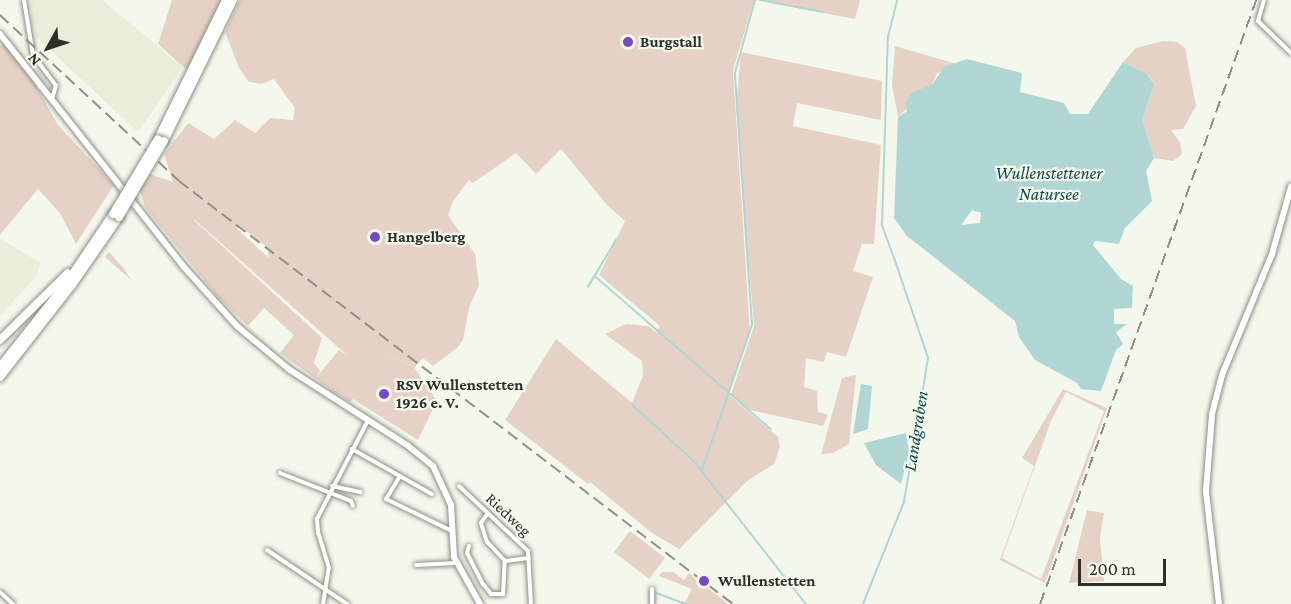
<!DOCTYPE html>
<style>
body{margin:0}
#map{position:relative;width:1291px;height:604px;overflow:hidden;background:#f4f8ec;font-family:"Crimson Pro",serif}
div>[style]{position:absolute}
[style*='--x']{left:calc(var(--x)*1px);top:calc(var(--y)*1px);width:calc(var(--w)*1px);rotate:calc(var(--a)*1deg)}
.built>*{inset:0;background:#e7eeda}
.green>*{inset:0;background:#e6d1c6}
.water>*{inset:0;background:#b0d6d3}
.stream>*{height:1.5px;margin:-0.75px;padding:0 0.75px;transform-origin:0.75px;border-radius:0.75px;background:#b0d6d3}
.roads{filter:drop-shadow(0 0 2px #8c8f84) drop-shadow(0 0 2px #8c8f84)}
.minor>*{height:4px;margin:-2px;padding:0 2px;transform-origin:2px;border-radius:2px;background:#fff}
.major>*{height:6px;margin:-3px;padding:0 3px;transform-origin:3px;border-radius:3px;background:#fff}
.highway>*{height:8px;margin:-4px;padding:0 4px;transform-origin:4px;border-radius:4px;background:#fff}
.rail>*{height:1.5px;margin-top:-0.75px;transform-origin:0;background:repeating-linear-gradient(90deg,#8e9188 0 12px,transparent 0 18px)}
.bridges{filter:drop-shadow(0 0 2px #8c8f84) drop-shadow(0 0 2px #8c8f84)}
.highway-bridge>*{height:8px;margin:-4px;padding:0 4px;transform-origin:4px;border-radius:4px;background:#fff}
.dots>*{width:16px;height:16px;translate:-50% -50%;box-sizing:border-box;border:3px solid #f4f8ec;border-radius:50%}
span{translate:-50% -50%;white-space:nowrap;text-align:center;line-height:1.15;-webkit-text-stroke:4.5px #f4f8ec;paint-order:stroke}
.poi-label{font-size:16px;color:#2d2f2a;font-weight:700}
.left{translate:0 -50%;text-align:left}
.street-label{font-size:16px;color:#2d2f2a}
.water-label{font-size:18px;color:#124a48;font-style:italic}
.north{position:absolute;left:18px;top:18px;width:60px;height:60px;-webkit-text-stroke:4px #f4f8ec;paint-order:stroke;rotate:230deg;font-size:16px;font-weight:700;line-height:24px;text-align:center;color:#2d2f2a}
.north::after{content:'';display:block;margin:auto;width:21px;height:27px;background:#2d2f2a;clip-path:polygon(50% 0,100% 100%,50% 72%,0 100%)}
.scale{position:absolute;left:1078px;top:559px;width:88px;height:27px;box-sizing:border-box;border:3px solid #2d2f2a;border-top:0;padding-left:8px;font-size:18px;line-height:21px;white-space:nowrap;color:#2d2f2a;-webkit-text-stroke:4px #f4f8ec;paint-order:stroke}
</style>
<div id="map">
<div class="built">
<i style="clip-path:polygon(29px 0,102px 0,183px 67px,138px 132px,35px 36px)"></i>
<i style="clip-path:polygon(0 239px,41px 263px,35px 278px,0 316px)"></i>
</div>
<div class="green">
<i style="clip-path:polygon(172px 0,223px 0,190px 73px,158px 44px)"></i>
<i style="clip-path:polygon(evenodd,240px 0,754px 0,733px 70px,750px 333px,728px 394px,778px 437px,780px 447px,774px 464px,747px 481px,679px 549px,652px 533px,590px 482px,588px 484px,505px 420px,556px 339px,632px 403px,643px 375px,642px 361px,605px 334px,626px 324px,648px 326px,656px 332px,660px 326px,599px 275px,625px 221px,607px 205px,561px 149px,536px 174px,516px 153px,473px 183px,469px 180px,453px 201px,448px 215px,475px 254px,479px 285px,469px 308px,463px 340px,457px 348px,433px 366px,423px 358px,415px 367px,384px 353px,414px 367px,437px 401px,418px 440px,353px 399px,350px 402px,334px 392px,280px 353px,294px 335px,264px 308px,248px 326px,217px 296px,145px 207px,140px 190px,150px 174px,173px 182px,164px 154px,188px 123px,214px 139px,235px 120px,255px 133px,270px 118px,293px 120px,295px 108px,274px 79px,261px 84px,249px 82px,239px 68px,225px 32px,240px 0,194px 220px,195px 220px,348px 356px,339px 350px,316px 378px,320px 371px,314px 363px,322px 338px,194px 220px,240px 0,240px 226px,267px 247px,269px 258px,237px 229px,240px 226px)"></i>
<i style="clip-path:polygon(756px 0,860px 0,855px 19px)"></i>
<i style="clip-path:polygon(5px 41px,38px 82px,37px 88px,58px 125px,114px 185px,76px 244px,60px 213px,38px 189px,0 235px,0 46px)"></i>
<i style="clip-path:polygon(1163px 41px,1177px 42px,1185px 48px,1196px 106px,1183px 129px,1171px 130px,1180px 142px,1182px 154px,1173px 161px,1154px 158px,1146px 138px,1142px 121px,1154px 83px,1146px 73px,1123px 62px,1136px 48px)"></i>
<i style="clip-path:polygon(895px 46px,960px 65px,937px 73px,932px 85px,898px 117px,892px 85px)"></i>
<i style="clip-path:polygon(741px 52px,882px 81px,881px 120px,797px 103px,793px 126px,881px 145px,874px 244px,862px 244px,853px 271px,873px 277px,846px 357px,827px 352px,824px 362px,806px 358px,804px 387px,817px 391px,818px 412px,828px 415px,823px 426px,750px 410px,731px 394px,754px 326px,736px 106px)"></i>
<i style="clip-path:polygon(109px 252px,125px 270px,131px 280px,105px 257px)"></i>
<i style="clip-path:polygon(856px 375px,849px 444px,833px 453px,821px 454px,842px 378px)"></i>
<i style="clip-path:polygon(evenodd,1063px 389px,1107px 408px,1045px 583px,1000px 560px,1034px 466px,1022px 458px,1063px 389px,1066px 392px,1104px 411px,1041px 579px,1002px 558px,1051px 421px,1066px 392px)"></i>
<i style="clip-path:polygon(1087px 510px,1104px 513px,1100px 538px,1104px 581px,1069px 583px)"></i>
<i style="clip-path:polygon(630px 531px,665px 558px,649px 579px,614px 552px)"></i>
<i style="clip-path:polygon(662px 572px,673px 572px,684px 580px,689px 573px,728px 604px,684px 604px,692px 589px,659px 576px)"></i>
</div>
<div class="water">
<i style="clip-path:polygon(evenodd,967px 59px,1022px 73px,1020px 92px,1064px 103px,1070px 114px,1088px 114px,1123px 62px,1146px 73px,1154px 84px,1142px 121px,1154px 158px,1146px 171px,1152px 201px,1125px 228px,1119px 244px,1095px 241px,1093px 245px,1121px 279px,1133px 286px,1132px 308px,1114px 309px,1114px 324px,1127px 324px,1116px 332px,1123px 344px,1116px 350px,1101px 391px,1081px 389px,1077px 383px,1035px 360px,1019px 337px,1015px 321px,907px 236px,894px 218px,898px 117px,907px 111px,905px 104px,912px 92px,932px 85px,944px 67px,967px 59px,972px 210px,981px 213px,980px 223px,961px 225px,972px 210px)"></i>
<i style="clip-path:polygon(861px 384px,872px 386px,868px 429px,853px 434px)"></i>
<i style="clip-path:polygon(906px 433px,909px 452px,901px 484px,876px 465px,864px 443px)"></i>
</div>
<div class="stream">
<i style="--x:761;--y:0;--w:63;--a:11"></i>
<i style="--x:735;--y:73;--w:76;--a:-74.7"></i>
<i style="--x:892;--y:253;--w:30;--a:-110"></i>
<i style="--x:882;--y:225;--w:188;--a:-88.2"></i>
<i style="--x:888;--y:37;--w:38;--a:-76"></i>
<i style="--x:595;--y:276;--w:233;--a:41"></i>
<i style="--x:588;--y:287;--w:55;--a:-59.2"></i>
<i style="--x:632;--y:404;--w:84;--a:42.6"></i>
<i style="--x:694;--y:461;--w:182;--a:51.9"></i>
<i style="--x:702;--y:470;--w:153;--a:-71"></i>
<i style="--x:752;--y:325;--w:252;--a:-93.9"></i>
<i style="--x:657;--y:593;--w:31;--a:21"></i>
<i style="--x:863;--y:604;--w:110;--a:-68.1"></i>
<i style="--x:904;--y:502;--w:146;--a:-80.5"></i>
<i style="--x:928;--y:358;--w:109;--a:-108.8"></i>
</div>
<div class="roads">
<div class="minor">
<i style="--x:24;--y:0;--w:56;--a:80.7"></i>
<i style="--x:33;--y:55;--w:38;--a:53"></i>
<i style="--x:56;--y:85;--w:15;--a:106"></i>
<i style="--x:1264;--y:0;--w:22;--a:106"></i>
<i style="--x:1258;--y:21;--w:46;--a:44.1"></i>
<i style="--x:352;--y:449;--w:92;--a:29.4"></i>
<i style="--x:280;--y:473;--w:76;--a:21.5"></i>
<i style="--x:351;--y:501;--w:5;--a:68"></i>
<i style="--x:400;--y:476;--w:27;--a:121"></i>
<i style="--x:386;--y:499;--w:73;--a:25.9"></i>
<i style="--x:332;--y:486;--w:29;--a:12"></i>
<i style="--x:459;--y:486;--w:95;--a:43.3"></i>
<i style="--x:528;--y:551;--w:53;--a:86.8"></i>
<i style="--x:469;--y:546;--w:7;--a:106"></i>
<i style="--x:467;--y:553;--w:35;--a:63"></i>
<i style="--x:483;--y:584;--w:13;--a:51"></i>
<i style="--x:491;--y:594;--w:12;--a:0"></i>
<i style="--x:503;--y:594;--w:33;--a:-87"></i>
<i style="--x:505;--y:561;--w:26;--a:-133"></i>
<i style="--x:487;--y:542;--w:20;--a:-108"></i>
<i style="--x:481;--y:523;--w:12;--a:-55"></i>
<i style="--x:267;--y:550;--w:97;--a:34"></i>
<i style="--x:505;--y:561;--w:24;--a:-7"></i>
<i style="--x:416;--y:565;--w:40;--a:-2.9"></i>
<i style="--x:0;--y:592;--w:18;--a:43"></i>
<i style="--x:323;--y:604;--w:36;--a:-81"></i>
<i style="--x:329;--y:568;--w:37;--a:-107"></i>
<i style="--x:318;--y:533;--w:14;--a:-94"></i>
<i style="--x:317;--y:519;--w:111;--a:-62.7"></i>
<i style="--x:652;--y:604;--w:15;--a:-90"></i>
</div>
<div class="major">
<i style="--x:0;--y:34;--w:297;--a:51.7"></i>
<i style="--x:184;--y:267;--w:81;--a:48"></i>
<i style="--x:238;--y:327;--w:67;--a:39.6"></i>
<i style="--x:290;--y:370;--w:139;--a:32.7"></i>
<i style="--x:407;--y:445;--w:33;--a:39"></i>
<i style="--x:433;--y:466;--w:43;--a:65.2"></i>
<i style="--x:451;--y:505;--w:52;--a:86.7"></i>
<i style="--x:454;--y:557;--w:54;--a:61"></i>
<i style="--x:1219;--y:604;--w:114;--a:-96.6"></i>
<i style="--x:1206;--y:491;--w:77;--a:-85.5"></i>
<i style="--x:1212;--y:414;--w:40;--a:-75.6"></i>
<i style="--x:1222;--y:375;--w:131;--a:-67.5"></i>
<i style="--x:1272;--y:254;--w:70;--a:-74.2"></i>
</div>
<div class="highway">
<i style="--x:158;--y:139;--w:155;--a:-63.9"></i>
<i style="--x:164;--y:141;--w:157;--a:-63.9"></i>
<i style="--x:0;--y:340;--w:95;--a:-44.6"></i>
<i style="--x:0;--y:367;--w:110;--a:-51.7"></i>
<i style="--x:68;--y:281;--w:81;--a:-56.1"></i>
<i style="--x:0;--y:377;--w:117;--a:-52"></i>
<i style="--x:72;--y:285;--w:83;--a:-55.3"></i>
</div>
</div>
<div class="rail">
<i style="--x:0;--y:15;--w:244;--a:42.8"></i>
<i style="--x:179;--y:181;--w:697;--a:37.36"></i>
<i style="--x:1040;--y:604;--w:641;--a:-70.32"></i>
</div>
<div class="bridges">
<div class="highway-bridge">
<i style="--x:113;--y:214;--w:87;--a:-59"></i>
<i style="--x:119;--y:217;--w:88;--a:-59.4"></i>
</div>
</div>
<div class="dots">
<i style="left:628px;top:42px;background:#744bc4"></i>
<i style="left:375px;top:237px;background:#744bc4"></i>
<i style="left:384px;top:394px;background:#744bc4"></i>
<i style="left:704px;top:581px;background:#744bc4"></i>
</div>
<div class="poi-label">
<span class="left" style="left:640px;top:42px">Burgstall</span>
<span class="left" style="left:387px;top:237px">Hangelberg</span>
<span class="left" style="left:396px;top:394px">RSV Wullenstetten<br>1926 e. V.</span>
<span class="left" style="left:718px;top:581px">Wullenstetten</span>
</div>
<div class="street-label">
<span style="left:508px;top:515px;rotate:43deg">Riedweg</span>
</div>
<div class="water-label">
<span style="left:1049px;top:184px">Wullenstettener<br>Natursee</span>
<span style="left:916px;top:431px;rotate:-81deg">Landgraben</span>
</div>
<div class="north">N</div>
<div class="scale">200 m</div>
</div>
